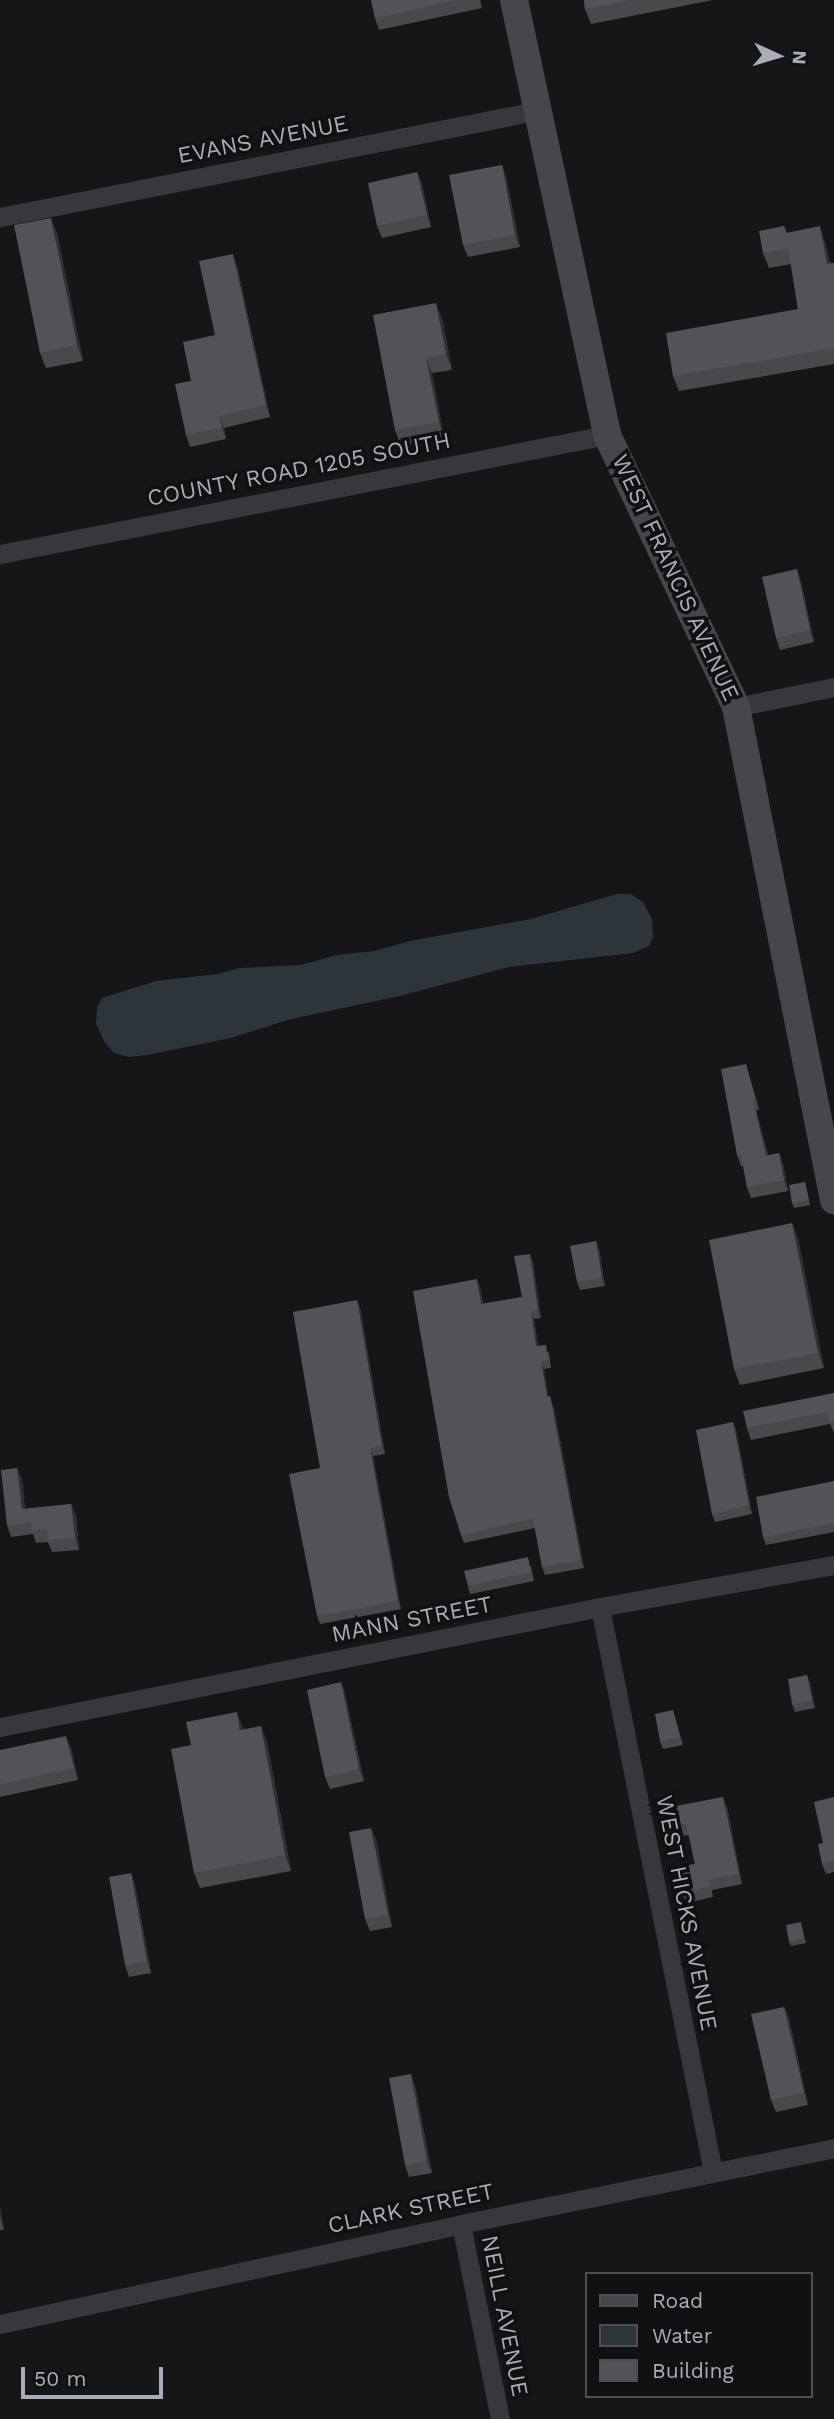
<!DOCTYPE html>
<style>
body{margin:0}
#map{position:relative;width:834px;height:2419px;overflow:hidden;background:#161618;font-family:"Work Sans",sans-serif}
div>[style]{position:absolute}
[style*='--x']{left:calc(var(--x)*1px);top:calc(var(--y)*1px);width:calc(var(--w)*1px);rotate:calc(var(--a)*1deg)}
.water>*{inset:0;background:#2c353c}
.street>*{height:19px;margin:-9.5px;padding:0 9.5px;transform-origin:9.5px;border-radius:9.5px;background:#37383d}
.secondary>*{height:28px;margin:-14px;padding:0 14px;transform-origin:14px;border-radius:14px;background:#45474d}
.wall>*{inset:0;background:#47494d}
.shaded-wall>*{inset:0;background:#2f3033}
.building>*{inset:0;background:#525359}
span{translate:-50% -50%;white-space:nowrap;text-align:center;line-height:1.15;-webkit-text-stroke:7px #111113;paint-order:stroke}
.street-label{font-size:23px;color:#a8adb8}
.legend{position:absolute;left:585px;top:2272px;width:228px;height:126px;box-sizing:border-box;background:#111113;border:2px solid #4d4f55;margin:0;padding:9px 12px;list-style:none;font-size:21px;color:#a8adb8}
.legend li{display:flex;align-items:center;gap:14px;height:35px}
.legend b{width:35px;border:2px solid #4d4f55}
.north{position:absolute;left:743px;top:21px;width:70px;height:70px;-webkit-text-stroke:5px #111113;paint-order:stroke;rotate:94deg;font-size:19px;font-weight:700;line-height:28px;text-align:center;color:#a8adb8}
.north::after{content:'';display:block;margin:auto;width:24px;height:32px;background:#a8adb8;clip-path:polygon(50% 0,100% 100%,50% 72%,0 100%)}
.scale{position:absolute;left:21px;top:2367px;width:142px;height:32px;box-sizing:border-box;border:4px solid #a8adb8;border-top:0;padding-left:9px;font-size:21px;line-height:24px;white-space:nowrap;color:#a8adb8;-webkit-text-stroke:5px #111113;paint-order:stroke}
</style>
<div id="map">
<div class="water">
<i style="clip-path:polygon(617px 894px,631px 894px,643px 902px,652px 919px,653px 937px,649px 946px,633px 953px,509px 967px,400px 996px,291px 1019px,231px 1038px,147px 1055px,128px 1057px,114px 1053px,105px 1043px,96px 1024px,97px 1008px,102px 998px,156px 981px,218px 974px,239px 968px,301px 965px,337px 955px,374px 951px,410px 941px,531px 919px)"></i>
</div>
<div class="street">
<i style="--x:0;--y:217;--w:546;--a:-11.19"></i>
<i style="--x:0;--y:554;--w:619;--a:-11.09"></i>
<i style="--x:736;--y:707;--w:100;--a:-11.5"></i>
<i style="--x:600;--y:1607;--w:576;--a:78.69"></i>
<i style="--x:0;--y:1727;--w:612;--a:-11.31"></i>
<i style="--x:600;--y:1607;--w:238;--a:-10.2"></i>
<i style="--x:461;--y:2224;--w:199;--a:78.7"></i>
<i style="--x:0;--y:2324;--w:472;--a:-12.2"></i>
<i style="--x:461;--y:2224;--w:381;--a:-11.5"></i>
</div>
<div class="secondary">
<i style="--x:514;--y:0;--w:445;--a:77.9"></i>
<i style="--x:607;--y:435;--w:301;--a:64.6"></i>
<i style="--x:736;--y:707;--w:503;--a:78.76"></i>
</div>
<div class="wall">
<i style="clip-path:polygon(371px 0,480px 0,482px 8px,379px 30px,375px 18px)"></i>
<i style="clip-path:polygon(584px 0,713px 0,591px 24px,585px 9px)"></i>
<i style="clip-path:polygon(502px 165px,506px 177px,520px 247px,468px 257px,463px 245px)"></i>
<i style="clip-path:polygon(417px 172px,422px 184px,431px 227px,382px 238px,377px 226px)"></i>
<i style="clip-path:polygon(784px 226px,787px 233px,825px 242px,830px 264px,834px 263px,834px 364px,679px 391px,673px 376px,798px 309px,791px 264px,769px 268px,763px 253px)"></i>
<i style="clip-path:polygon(57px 233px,83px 361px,46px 368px,40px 353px)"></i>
<i style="clip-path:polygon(237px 266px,270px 417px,224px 428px,226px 439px,190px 447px,186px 435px,191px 381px,215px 335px)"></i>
<i style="clip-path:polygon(442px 318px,452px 370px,432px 373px,444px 438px,401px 446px,395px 430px)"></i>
<i style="clip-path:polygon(801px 581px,814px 642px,780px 650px,776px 638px)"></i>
<i style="clip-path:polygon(746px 1064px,759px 1109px,756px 1111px,768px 1155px,779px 1153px,783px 1164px,788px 1191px,751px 1198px,747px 1187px,743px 1166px,741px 1166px,737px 1155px)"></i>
<i style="clip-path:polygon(805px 1182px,810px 1205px,794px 1208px,792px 1203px)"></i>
<i style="clip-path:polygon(792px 1223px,798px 1239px,824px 1368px,740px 1385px,734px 1369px)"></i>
<i style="clip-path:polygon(596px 1241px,599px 1249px,605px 1286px,580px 1290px,577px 1282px)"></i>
<i style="clip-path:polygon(533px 1262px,541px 1318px,534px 1319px,538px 1346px,549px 1353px,551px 1368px,544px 1369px,548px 1397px,553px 1405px,556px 1419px,584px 1568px,545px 1575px,542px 1567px,535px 1528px,464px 1543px,461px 1535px,480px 1287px,483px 1304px,522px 1297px)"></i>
<i style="clip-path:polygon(357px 1300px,360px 1308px,385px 1454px,373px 1456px,401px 1609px,320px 1624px,317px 1616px,320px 1468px)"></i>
<i style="clip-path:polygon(834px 1393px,834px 1433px,830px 1424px,751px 1440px,747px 1428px)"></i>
<i style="clip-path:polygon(733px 1422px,736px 1430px,752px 1514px,715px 1522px,712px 1514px)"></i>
<i style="clip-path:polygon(17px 1468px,22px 1480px,25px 1509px,71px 1504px,76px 1516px,79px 1550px,52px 1552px,48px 1542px,36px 1543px,33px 1534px,11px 1537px,7px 1525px)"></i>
<i style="clip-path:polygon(834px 1481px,834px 1532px,766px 1545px,763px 1537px)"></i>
<i style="clip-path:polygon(531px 1566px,534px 1581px,470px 1594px,468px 1586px)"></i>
<i style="clip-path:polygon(807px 1675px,810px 1683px,815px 1708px,795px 1712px,792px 1704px)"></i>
<i style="clip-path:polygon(341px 1682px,345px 1694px,364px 1781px,330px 1789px,325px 1777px)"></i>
<i style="clip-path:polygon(673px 1710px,683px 1745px,663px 1749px,660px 1741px)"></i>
<i style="clip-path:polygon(243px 1730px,267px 1742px,291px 1871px,200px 1888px,194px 1873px,191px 1745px)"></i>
<i style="clip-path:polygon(71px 1748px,78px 1780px,0 1797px,0 1750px)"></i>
<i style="clip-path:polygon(834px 1797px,834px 1872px,826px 1874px,822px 1864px,823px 1843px)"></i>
<i style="clip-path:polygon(727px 1807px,742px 1884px,712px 1890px,713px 1897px,686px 1903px,682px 1892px,695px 1864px,689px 1835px,684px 1836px,680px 1825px)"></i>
<i style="clip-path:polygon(376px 1839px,392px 1927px,370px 1931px,365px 1919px)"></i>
<i style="clip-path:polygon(131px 1873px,135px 1885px,151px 1973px,129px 1977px,125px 1965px)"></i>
<i style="clip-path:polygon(802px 1927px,806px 1943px,791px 1946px,789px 1942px)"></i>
<i style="clip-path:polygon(784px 2007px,789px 2019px,808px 2105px,776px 2112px,771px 2100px)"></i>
<i style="clip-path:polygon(415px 2086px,432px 2173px,409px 2177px,405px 2165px)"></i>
<i style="clip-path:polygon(0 2207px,4px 2230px,0 2230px)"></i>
</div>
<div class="shaded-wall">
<i style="clip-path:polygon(502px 165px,506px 177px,520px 247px,515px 235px)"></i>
<i style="clip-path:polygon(417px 172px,422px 184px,431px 227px,427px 215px)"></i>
<i style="clip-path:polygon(51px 218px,57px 233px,83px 361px,77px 345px)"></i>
<i style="clip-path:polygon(820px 226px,825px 242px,832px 279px,827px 264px)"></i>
<i style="clip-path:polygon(233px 254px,237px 266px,270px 417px,266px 405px)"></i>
<i style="clip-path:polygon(436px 303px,442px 318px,452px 370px,446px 354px)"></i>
<i style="clip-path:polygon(426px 358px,432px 373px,444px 438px,439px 422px)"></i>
<i style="clip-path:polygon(219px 416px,224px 428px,226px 439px,222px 427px)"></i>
<i style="clip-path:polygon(797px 569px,801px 581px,814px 642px,810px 630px)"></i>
<i style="clip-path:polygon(753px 1100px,756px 1111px,770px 1166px,766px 1156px)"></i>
<i style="clip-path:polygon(779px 1153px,783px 1164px,788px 1191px,784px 1180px)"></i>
<i style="clip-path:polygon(792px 1223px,798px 1239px,824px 1368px,818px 1353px)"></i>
<i style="clip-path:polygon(596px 1241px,599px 1249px,605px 1286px,602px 1278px)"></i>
<i style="clip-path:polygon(530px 1254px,533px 1262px,541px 1318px,538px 1310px)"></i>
<i style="clip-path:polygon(477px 1279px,480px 1287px,484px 1312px,481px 1304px)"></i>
<i style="clip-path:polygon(357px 1300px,360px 1308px,385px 1454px,382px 1446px)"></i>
<i style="clip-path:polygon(531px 1311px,534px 1319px,539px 1354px,536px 1346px)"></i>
<i style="clip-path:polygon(541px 1361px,544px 1369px,550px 1405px,547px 1397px)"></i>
<i style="clip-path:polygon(550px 1396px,556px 1419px,584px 1568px,581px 1560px)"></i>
<i style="clip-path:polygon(733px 1422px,736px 1430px,752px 1514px,749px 1505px)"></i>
<i style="clip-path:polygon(370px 1448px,373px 1456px,401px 1609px,398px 1601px)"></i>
<i style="clip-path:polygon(17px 1468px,22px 1480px,26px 1521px,22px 1509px)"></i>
<i style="clip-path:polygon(71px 1504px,76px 1516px,79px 1550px,75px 1538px)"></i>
<i style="clip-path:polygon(807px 1675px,810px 1683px,815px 1708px,812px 1700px)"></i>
<i style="clip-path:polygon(341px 1682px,345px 1694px,364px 1781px,359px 1769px)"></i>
<i style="clip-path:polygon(237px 1712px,243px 1728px,246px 1746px,240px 1730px)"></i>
<i style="clip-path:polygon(261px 1726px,267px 1742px,291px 1871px,285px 1855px)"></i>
<i style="clip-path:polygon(66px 1736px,71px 1748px,78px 1780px,74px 1768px)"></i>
<i style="clip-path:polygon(723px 1797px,727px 1807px,742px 1884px,739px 1874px)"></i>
<i style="clip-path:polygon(371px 1828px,376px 1839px,392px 1927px,388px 1915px)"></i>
<i style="clip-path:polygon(131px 1873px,135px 1885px,151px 1973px,147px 1961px)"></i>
<i style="clip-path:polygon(784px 2007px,789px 2019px,808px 2105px,804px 2093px)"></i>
<i style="clip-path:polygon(411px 2074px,415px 2086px,432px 2173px,427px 2161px)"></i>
<i style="clip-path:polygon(0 2207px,4px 2230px,0 2217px)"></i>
</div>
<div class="building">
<i style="clip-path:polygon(371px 0,457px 0,375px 18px)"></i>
<i style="clip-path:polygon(584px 0,630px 0,585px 9px)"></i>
<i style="clip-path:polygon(502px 165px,515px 235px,463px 245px,449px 175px)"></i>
<i style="clip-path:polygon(417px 172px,427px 215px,377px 226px,368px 183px)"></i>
<i style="clip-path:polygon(51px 218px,77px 345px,40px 353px,14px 225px)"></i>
<i style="clip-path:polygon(784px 226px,786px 233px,820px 226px,827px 264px,834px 263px,834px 348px,673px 376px,666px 333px,798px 309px,788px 248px,763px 253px,759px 231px)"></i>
<i style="clip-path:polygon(233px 254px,266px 405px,219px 416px,222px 427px,186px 435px,175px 384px,191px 381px,183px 342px,215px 335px,199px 261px)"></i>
<i style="clip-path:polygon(436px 303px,446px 354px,426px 358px,439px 422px,395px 430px,373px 315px)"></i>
<i style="clip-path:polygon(797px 569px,810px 630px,776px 638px,762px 577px)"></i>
<i style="clip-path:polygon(746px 1064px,755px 1099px,753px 1100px,766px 1156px,779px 1153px,784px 1180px,747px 1187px,741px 1154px,737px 1155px,721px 1069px)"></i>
<i style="clip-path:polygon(805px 1182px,809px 1200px,792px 1203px,789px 1185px)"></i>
<i style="clip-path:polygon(792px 1223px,818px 1353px,734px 1369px,709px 1240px)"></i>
<i style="clip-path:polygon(596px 1241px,602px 1278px,577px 1282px,570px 1246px)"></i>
<i style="clip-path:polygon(530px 1254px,538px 1310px,531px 1311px,536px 1346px,546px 1345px,548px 1360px,541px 1361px,547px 1397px,550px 1396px,553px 1411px,581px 1560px,542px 1567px,533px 1519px,461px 1535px,449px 1497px,413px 1291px,477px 1279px,481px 1304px,522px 1297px,514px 1256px)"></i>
<i style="clip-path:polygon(357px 1300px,382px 1446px,370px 1448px,398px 1601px,317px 1616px,289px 1474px,320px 1468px,293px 1312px)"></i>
<i style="clip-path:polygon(834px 1393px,834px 1421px,829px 1422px,827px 1412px,747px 1428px,743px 1411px)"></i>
<i style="clip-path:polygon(733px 1422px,749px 1505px,712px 1514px,696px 1430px)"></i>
<i style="clip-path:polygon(17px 1468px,22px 1509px,71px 1504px,75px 1538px,48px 1540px,47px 1529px,32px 1531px,31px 1522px,7px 1525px,1px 1470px)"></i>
<i style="clip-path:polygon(834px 1481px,834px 1523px,763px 1537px,756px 1497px)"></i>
<i style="clip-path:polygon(528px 1557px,531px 1572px,468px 1586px,464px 1571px)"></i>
<i style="clip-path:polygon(807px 1675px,812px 1700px,792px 1704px,788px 1679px)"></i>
<i style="clip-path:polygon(341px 1682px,359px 1769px,325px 1777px,307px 1690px)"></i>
<i style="clip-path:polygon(673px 1710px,680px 1737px,660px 1741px,655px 1714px)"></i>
<i style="clip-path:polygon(237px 1712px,240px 1730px,261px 1726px,285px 1855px,194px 1873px,171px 1749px,191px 1745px,186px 1722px)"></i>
<i style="clip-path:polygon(66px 1736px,74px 1768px,0 1784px,0 1750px)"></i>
<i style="clip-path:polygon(723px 1797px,739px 1874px,708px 1880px,710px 1887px,682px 1892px,677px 1867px,695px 1864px,686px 1824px,680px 1825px,676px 1806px)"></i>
<i style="clip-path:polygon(834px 1797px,834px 1861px,822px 1864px,818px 1844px,823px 1843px,814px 1802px)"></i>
<i style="clip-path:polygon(371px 1828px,388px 1915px,365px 1919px,349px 1832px)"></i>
<i style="clip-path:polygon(131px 1873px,147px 1961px,125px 1965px,109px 1877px)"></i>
<i style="clip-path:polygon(801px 1922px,804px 1939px,789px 1942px,786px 1925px)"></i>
<i style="clip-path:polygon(784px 2007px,804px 2093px,771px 2100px,751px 2014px)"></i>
<i style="clip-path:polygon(411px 2074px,427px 2161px,405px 2165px,389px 2078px)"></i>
</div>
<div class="street-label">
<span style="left:263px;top:140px;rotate:-11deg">EVANS AVENUE</span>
<span style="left:299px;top:470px;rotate:-11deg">COUNTY ROAD 1205 SOUTH</span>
<span style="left:675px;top:578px;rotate:65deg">WEST FRANCIS AVENUE</span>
<span style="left:412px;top:1620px;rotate:-11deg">MANN STREET</span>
<span style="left:686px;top:1913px;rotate:79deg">WEST HICKS AVENUE</span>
<span style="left:411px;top:2209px;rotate:-12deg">CLARK STREET</span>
<span style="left:504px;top:2316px;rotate:79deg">NEILL AVENUE</span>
</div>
<ul class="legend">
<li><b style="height:9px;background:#45474d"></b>Road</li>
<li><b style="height:19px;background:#2c353c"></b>Water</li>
<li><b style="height:19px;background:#525359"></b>Building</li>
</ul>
<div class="north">N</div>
<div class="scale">50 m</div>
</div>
